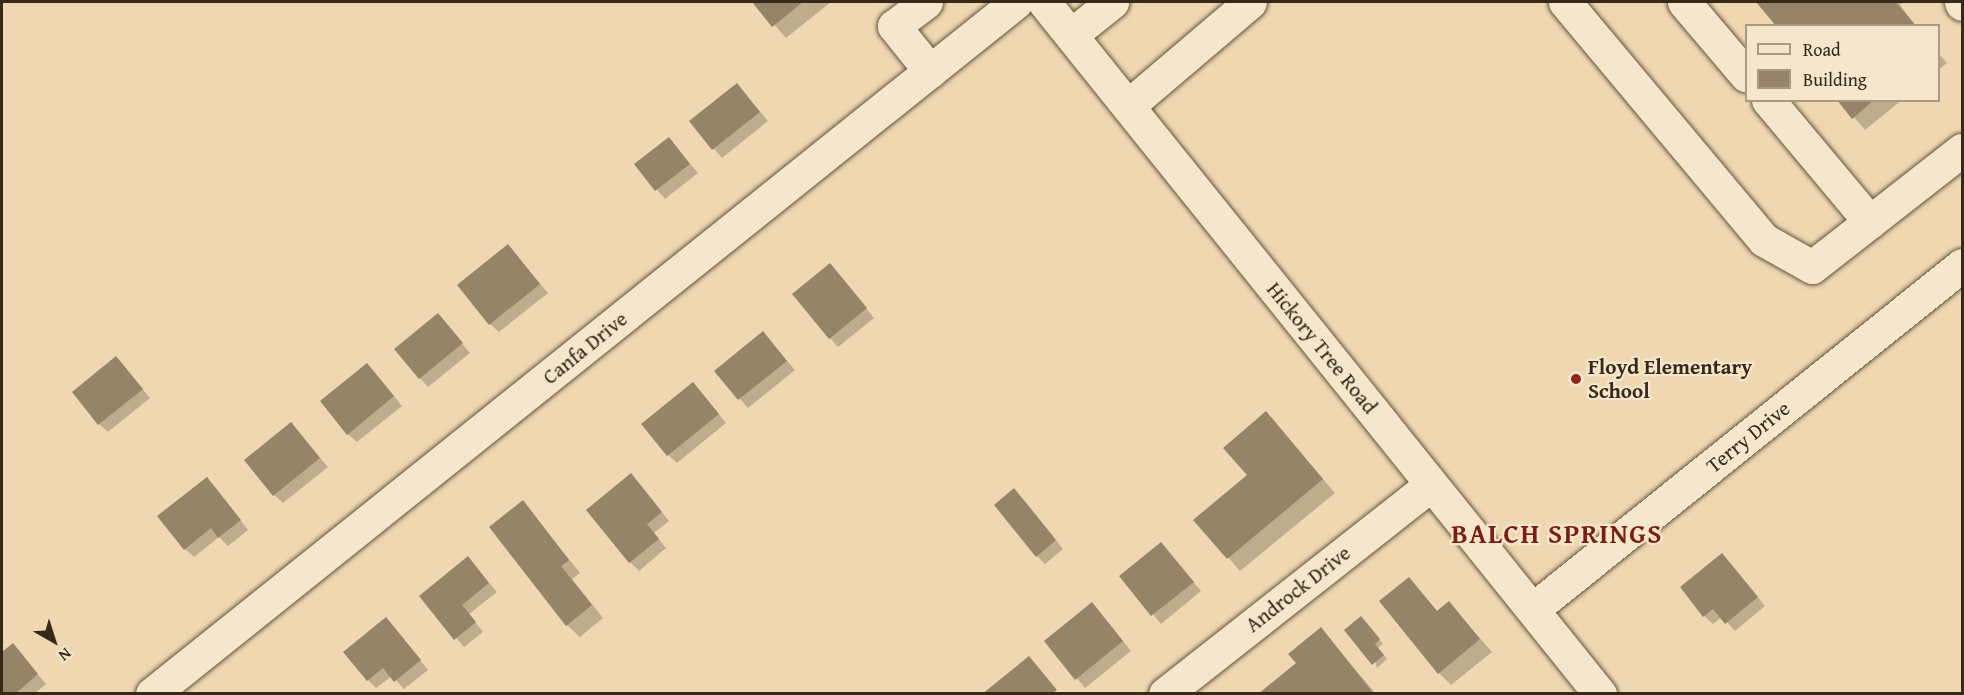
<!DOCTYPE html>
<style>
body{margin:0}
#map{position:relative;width:1964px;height:695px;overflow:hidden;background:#efd8b1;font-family:"Gentium Book Plus",serif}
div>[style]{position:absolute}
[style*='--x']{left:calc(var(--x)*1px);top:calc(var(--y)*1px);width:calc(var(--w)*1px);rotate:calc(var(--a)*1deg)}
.shadow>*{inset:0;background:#0003}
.building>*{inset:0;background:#968468}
.roads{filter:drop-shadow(0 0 2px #64553f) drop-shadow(0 0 2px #64553f)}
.minor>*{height:33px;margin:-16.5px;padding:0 16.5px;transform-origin:16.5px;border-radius:16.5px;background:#f5e6cc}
.dots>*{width:16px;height:16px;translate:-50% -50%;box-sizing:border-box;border:3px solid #f5e6cc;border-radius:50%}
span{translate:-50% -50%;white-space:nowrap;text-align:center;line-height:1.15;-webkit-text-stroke:4.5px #f5e6cc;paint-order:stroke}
.street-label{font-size:21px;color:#362919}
.poi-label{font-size:21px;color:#362919;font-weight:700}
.left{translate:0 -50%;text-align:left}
.district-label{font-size:27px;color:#7a1f14;font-weight:700;letter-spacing:1.5px}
.frame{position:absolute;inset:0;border:3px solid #362919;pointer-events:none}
.legend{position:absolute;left:1745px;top:24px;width:195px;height:78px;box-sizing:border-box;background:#f5e6cc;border:2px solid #a99a84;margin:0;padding:8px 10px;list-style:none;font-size:18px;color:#362919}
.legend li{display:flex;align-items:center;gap:12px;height:30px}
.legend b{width:30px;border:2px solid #a99a84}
.north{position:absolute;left:24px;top:611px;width:60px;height:60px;-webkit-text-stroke:4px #f5e6cc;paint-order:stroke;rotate:141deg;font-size:16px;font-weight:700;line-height:24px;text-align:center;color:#362919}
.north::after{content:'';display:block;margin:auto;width:21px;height:27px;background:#362919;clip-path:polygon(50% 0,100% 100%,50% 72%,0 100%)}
</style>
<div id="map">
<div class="shadow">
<i style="clip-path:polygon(754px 2px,831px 2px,786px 38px)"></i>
<i style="clip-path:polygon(1758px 2px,1904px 2px,1900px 5px,1916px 26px,1778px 26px)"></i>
<i style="clip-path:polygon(1938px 53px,1947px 63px,1938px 70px)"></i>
<i style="clip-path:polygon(737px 85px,768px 121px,722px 158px,691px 122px)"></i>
<i style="clip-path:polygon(1839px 100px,1902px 100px,1865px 130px)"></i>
<i style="clip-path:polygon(669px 139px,698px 173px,665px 199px,636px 165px)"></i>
<i style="clip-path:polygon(508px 246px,548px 293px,499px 332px,490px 324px)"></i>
<i style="clip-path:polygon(838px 273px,874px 318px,838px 347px,830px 338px)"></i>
<i style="clip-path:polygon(438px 315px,470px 353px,428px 387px,420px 378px)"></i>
<i style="clip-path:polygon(763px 333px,795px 370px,748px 408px,716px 371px)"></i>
<i style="clip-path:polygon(124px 367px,150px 398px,108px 432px,99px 424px)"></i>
<i style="clip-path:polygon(375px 373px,402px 406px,357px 442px,348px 434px)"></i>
<i style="clip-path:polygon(701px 392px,726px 423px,677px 463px,668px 455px)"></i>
<i style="clip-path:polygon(1266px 413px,1335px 493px,1240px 571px,1196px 520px,1249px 475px)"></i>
<i style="clip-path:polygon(291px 424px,328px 467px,283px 503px,274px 495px)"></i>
<i style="clip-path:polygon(639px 484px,669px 521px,654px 533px,666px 548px,639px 571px,630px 562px)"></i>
<i style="clip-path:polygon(215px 487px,248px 530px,228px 546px,219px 537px,194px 557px,185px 549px)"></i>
<i style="clip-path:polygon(1023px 499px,1063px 549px,1045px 564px,1037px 556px)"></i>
<i style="clip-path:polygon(523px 502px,580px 573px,572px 579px,603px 618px,580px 637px,567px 625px)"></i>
<i style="clip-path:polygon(1161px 544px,1201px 591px,1161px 624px,1121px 576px)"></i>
<i style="clip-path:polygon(1730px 563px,1765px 606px,1735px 631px,1722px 617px,1713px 624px,1704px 616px)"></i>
<i style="clip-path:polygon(476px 567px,497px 592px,469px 614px,483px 632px,464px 647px,421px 596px)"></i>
<i style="clip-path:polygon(1409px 579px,1438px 612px,1449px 603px,1492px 652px,1451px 685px,1439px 673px)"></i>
<i style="clip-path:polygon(1100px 613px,1131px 651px,1085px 688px,1046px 641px)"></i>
<i style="clip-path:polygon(1365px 622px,1383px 644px,1378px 648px,1387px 659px,1377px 668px)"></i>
<i style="clip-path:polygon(394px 628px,428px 670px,404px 689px,392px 676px,376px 688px,368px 680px)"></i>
<i style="clip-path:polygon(1321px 629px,1376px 694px,1260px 694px,1298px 664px)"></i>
<i style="clip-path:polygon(13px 645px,46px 684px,34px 694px,2px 694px,2px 654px)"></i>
</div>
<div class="building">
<i style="clip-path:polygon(752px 2px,803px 2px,772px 27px)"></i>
<i style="clip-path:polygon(1756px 2px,1896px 2px,1916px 26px,1776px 26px)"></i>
<i style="clip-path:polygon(737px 83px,760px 112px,712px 150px,689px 121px)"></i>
<i style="clip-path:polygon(1837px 100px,1874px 100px,1852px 119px)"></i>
<i style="clip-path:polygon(669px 137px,690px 164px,655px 191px,634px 164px)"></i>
<i style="clip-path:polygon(508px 244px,540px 284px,489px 325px,457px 285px)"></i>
<i style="clip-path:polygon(830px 263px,867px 308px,829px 339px,792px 294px)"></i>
<i style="clip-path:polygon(438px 313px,463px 343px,419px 379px,394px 349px)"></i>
<i style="clip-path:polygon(763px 331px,787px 361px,738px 400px,714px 371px)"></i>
<i style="clip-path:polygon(116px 356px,143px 389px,98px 425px,72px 392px)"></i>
<i style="clip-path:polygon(367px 363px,394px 396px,347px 435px,320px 401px)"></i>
<i style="clip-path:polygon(693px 382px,719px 414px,667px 456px,641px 424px)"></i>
<i style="clip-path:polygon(1266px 411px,1323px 479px,1227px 559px,1193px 520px,1247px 475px,1223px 448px)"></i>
<i style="clip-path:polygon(291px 422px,320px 458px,273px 496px,244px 460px)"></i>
<i style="clip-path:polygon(631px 473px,662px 512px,647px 524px,659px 539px,629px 563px,586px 510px)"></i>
<i style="clip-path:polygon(207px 477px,241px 520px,218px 538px,211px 528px,184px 550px,157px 516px)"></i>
<i style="clip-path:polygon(1014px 488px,1056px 540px,1036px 557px,994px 505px)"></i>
<i style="clip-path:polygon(523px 500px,569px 560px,561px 566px,592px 605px,566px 626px,489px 527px)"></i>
<i style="clip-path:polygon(1161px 542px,1194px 582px,1151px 616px,1119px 576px)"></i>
<i style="clip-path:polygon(1722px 553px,1758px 597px,1725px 624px,1713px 609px,1703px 617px,1680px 587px)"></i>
<i style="clip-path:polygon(468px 556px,489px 583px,462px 605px,476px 622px,454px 640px,419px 596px)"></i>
<i style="clip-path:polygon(1409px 577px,1437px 611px,1449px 601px,1480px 639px,1438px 674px,1379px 601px)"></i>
<i style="clip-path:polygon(1092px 602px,1123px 641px,1075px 680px,1044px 641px)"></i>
<i style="clip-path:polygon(1361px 616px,1380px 639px,1375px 644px,1384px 655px,1372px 665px,1344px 630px)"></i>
<i style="clip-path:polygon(386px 617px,421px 660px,394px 682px,383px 668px,367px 681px,343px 652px)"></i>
<i style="clip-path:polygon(1321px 627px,1374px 694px,1258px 694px,1296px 663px,1288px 654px)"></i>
<i style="clip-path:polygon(13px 643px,38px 674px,15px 694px,2px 694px,2px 652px)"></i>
<i style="clip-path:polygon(1029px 656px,1057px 690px,1052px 694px,982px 694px)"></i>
</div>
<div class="roads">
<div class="minor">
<i style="--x:926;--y:2;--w:40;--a:143"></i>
<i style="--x:894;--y:26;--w:58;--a:51.3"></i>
<i style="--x:1044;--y:2;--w:888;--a:51.22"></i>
<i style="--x:1565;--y:2;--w:310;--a:50.1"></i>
<i style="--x:1764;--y:240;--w:55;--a:29.4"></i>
<i style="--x:1812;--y:267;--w:190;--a:-38"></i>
<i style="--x:1684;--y:2;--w:96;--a:49.7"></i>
<i style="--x:1961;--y:2;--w:2;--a:63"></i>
<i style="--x:1071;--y:35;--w:53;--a:-38.8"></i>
<i style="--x:1768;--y:100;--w:159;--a:50.1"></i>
<i style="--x:1128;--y:106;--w:160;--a:-40.4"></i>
<i style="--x:1533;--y:609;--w:550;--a:-38.72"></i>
<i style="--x:152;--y:694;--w:1107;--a:-38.69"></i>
<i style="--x:1165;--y:694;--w:338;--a:-38.2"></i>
</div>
</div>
<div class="dots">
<i style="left:1576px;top:379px;background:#8f2418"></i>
</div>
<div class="street-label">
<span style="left:585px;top:348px;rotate:-39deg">Canfa Drive</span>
<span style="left:1322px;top:348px;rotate:51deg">Hickory Tree Road</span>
<span style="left:1748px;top:437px;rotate:-39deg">Terry Drive</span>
<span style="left:1298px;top:589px;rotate:-38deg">Androck Drive</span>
</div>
<div class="poi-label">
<span class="left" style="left:1588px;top:379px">Floyd Elementary<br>School</span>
</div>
<div class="district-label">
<span style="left:1557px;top:534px">BALCH SPRINGS</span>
</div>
<div class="frame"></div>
<ul class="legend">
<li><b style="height:8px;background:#f5e6cc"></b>Road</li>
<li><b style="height:16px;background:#968468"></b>Building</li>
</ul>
<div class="north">N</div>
</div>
